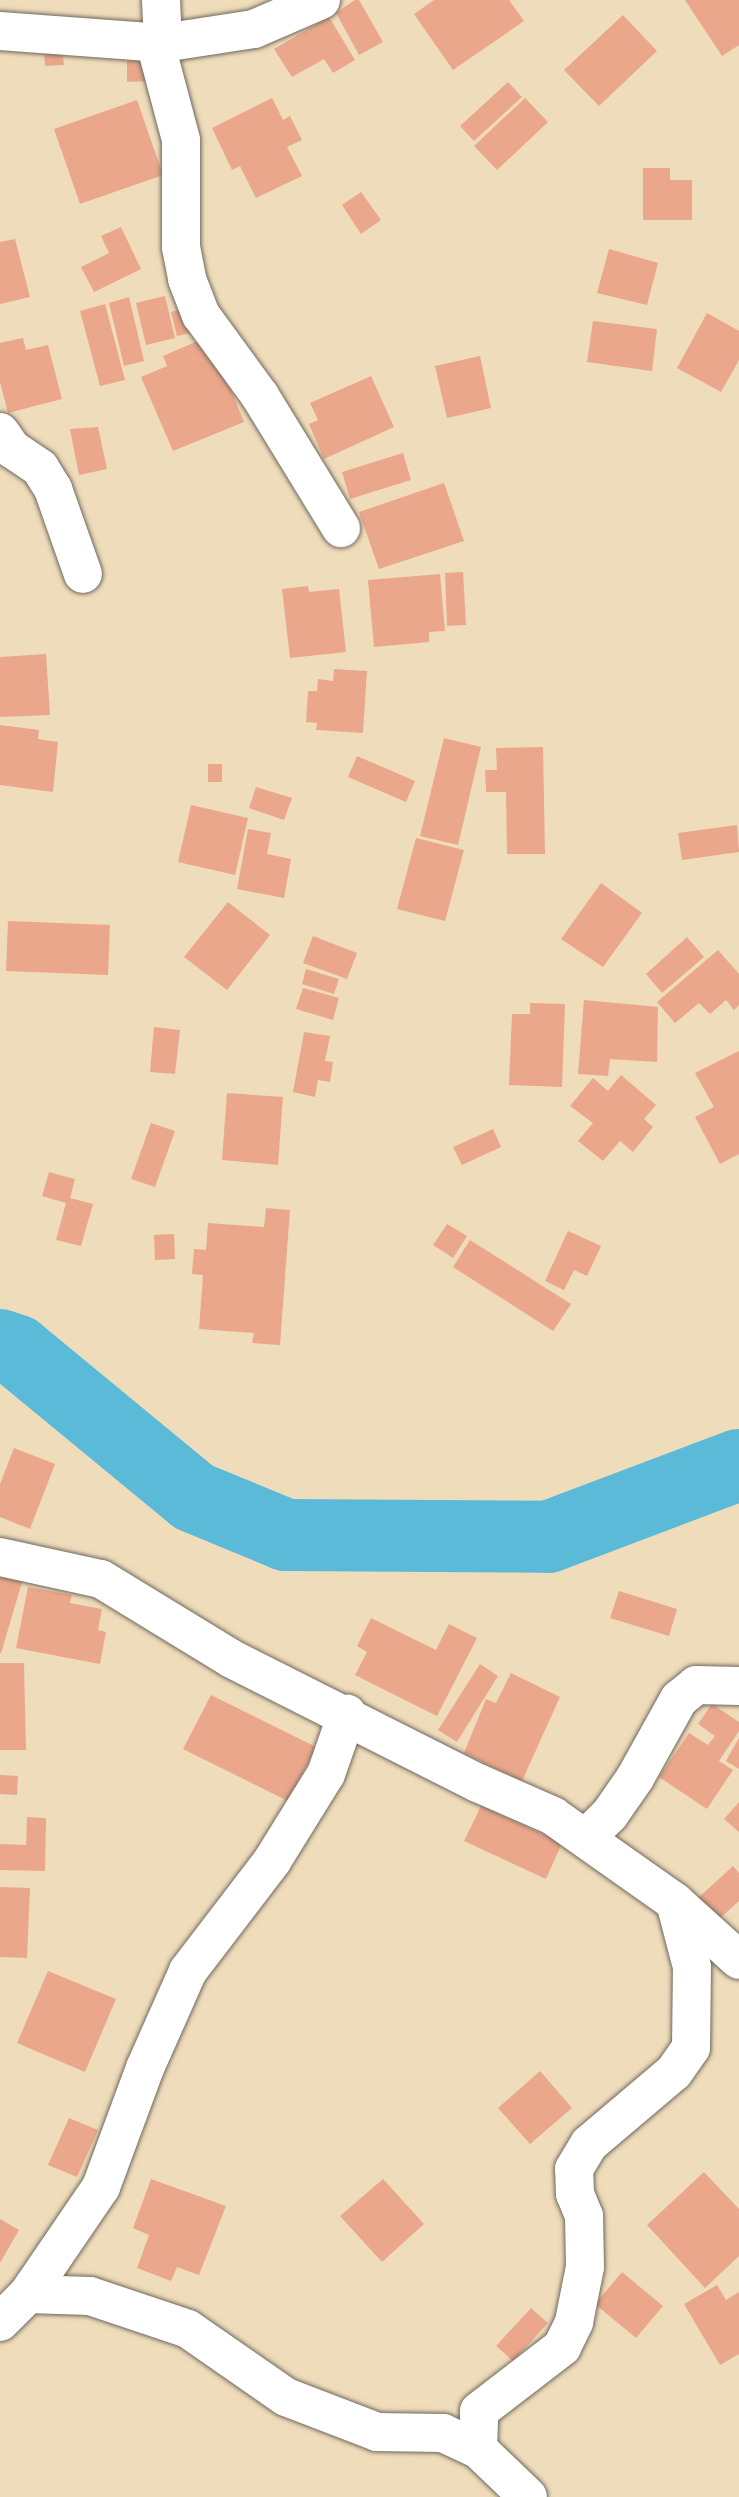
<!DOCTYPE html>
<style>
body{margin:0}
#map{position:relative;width:739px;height:2497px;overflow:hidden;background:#efdcbb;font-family:"EB Garamond",serif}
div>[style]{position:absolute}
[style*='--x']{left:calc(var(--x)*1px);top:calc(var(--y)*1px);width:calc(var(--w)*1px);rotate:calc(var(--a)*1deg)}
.river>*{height:72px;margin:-36px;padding:0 36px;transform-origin:36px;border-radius:36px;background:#5abad8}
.building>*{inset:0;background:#eba78b}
.roads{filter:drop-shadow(0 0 2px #70695d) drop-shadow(0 0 2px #70695d)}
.minor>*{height:38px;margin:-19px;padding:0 19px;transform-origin:19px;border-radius:19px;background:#fff}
span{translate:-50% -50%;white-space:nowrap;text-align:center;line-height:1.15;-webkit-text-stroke:7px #f7f3e8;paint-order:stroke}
</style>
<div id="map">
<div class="river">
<i style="--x:0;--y:1345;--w:18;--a:19"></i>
<i style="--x:17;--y:1351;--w:229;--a:39.5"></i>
<i style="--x:194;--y:1497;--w:100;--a:22.4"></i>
<i style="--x:286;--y:1535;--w:262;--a:0.4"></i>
<i style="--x:548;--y:1537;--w:204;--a:-20.7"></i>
</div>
<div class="building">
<i style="clip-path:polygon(355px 0,359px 0,383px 42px,359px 55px,336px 13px)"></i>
<i style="clip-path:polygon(434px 0,509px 0,524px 21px,453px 70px,414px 14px)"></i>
<i style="clip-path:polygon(685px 0,739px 0,739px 45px,722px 56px)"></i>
<i style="clip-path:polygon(623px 15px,657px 51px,599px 106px,564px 70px)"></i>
<i style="clip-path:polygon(329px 17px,355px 60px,333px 73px,324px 59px,292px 77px,274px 49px)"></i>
<i style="clip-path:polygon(62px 49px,64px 65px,45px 66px,44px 50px)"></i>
<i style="clip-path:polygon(127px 61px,148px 61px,149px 81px,127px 82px)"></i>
<i style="clip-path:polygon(508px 82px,522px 97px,474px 141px,460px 126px)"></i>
<i style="clip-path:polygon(272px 98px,283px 120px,290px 116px,302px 140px,287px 147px,302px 176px,256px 198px,240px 166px,232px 170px,212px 128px)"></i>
<i style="clip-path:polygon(525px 98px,548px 122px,497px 170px,474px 146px)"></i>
<i style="clip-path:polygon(137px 100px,163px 175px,80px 204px,54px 129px)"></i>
<i style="clip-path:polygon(643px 168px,670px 168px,670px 180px,692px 180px,692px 220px,643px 220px)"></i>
<i style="clip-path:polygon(361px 192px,381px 220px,361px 234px,342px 205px)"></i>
<i style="clip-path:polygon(121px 227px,141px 269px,94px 292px,81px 267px,109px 253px,101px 236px)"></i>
<i style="clip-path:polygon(15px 239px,30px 297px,0 304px,0 242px)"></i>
<i style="clip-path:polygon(609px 249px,658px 263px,647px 305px,597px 293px)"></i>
<i style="clip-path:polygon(165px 296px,175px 338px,146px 345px,136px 303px)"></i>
<i style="clip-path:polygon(129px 297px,144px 361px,124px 366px,109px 303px)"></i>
<i style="clip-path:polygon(105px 304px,125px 380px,100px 386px,80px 311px)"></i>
<i style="clip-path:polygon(185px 308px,191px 333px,177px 336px,171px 312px)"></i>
<i style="clip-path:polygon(707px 313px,739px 331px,739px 360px,721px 392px,677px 368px)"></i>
<i style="clip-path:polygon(593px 321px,657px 329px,652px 371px,587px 362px)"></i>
<i style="clip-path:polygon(209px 336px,244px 422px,173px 451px,141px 377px,167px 366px,163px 356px)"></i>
<i style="clip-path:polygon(23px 338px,26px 350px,48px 345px,62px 399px,8px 413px,0 382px,0 343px)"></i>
<i style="clip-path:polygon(480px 356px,491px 408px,447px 418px,435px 366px)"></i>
<i style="clip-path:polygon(371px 376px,394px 427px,324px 459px,309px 424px,318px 420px,310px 403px)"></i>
<i style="clip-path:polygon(98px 427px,107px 469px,79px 475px,70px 429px)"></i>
<i style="clip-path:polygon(403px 453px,411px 480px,350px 499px,342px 472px)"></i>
<i style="clip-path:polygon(444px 483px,464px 541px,379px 569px,359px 512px)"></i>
<i style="clip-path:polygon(463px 572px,466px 625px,447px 626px,445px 573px)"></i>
<i style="clip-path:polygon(440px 574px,445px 631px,429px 632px,429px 642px,374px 647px,368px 580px)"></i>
<i style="clip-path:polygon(308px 586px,309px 592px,339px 589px,346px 652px,290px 658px,282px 589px)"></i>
<i style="clip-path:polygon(46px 654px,50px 715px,0 717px,0 657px)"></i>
<i style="clip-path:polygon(334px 669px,367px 671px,363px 733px,316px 730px,317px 723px,306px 722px,308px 691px,317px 691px,318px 679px,333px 681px)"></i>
<i style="clip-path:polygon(0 725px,39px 730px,38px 739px,58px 742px,53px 792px,0 785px)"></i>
<i style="clip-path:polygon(444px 738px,481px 747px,458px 845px,420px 836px)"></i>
<i style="clip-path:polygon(543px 747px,545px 854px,507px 854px,506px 792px,486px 792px,485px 770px,497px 770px,496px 748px)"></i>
<i style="clip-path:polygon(357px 756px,415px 781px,406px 802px,348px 777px)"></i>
<i style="clip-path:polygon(208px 764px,222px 764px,222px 782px,208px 782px)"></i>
<i style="clip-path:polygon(256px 787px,292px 798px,284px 820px,249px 808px)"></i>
<i style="clip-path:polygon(191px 805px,248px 818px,235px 875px,178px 862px)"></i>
<i style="clip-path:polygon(737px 825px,739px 852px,682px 860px,678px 833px)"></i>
<i style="clip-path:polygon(248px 829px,271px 833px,267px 854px,291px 859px,284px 898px,237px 889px)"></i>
<i style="clip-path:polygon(416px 838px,464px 850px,445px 921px,397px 909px)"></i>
<i style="clip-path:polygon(601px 883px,642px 913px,603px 967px,561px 939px)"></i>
<i style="clip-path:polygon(228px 902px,270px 935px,227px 990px,184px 957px)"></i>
<i style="clip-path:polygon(8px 921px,110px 925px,108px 975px,6px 971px)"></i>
<i style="clip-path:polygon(313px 936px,357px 953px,347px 979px,303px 963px)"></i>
<i style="clip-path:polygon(687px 937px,704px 957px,662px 993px,646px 974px)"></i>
<i style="clip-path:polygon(718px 950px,739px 974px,739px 1005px,734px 1010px,726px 1000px,710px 1014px,699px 1003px,675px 1023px,657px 1002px)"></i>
<i style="clip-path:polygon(306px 969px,339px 979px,334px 994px,302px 984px)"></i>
<i style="clip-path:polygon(303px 988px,339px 998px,333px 1020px,296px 1009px)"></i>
<i style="clip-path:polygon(584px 1000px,658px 1007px,657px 1062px,610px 1059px,608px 1076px,578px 1074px)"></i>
<i style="clip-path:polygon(530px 1003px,565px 1004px,562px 1087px,509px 1085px,512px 1014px,530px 1014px)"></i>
<i style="clip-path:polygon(154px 1027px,180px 1030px,175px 1074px,150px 1072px)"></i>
<i style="clip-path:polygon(304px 1032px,330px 1036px,325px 1061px,333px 1062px,330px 1082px,318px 1080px,315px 1097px,293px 1092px)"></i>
<i style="clip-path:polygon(739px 1051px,739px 1154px,720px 1164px,695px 1117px,714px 1107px,695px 1073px)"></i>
<i style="clip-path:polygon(621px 1075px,656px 1105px,644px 1119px,653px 1127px,633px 1152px,620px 1141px,603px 1161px,578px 1141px,593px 1123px,570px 1106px,593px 1078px,608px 1091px)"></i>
<i style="clip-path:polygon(227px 1093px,283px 1097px,278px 1165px,222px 1160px)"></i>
<i style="clip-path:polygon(151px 1123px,175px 1131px,155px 1187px,131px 1179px)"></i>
<i style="clip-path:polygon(493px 1129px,501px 1147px,462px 1165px,453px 1147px)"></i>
<i style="clip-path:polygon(49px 1172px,75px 1179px,70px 1198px,93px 1204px,81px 1246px,56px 1240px,66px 1203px,42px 1196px)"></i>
<i style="clip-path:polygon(266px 1208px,290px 1210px,280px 1345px,252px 1343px,254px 1333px,199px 1329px,203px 1275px,192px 1274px,194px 1249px,206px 1250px,208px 1223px,264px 1227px)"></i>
<i style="clip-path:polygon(447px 1224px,467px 1236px,453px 1258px,433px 1245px)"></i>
<i style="clip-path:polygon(568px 1231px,601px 1246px,587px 1276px,574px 1270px,564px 1290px,545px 1281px)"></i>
<i style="clip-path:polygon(174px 1234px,175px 1259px,155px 1260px,154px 1235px)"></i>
<i style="clip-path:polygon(470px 1240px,571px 1304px,553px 1331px,453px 1267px)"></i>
<i style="clip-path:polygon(14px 1448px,55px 1464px,30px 1529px,0 1517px,0 1484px)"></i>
<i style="clip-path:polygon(0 1572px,23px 1579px,1px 1653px,0 1653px)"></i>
<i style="clip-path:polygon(28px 1587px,72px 1595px,70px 1603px,102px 1609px,98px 1630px,106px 1632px,100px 1664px,16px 1648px)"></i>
<i style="clip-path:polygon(619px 1591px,677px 1609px,669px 1636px,610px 1618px)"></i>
<i style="clip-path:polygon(371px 1618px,436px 1650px,449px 1624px,477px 1638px,437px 1716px,355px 1675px,367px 1652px,357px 1646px)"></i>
<i style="clip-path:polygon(0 1663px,24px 1663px,26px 1750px,0 1750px)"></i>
<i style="clip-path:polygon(480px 1664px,498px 1676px,457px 1742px,438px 1730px)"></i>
<i style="clip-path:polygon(511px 1673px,560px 1697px,522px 1781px,464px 1753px,486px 1699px,496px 1703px)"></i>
<i style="clip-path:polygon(211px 1695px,316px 1747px,288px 1801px,183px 1749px)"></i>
<i style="clip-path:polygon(712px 1704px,739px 1722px,739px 1731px,719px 1761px,733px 1770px,707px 1809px,659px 1777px,689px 1733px,708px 1745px,715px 1736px,698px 1724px)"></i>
<i style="clip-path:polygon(739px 1738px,739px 1769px,726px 1761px)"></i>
<i style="clip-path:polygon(0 1775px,18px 1776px,17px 1795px,0 1794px)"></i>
<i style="clip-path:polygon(739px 1802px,739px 1832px,724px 1819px)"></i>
<i style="clip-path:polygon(481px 1806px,562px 1843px,546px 1879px,464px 1841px)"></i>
<i style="clip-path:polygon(27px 1817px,46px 1818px,45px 1871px,0 1870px,0 1844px,26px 1845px)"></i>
<i style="clip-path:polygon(733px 1866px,739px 1873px,739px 1901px,718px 1920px,698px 1898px)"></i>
<i style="clip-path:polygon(0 1887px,30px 1888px,27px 1958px,0 1957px)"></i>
<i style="clip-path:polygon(48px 1971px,116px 1999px,85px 2072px,17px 2043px)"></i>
<i style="clip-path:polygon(540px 2071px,572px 2108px,530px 2144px,498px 2108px)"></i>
<i style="clip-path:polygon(69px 2118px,98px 2130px,77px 2177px,48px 2165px)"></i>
<i style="clip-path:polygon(704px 2172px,739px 2209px,739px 2256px,705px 2288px,647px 2225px)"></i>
<i style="clip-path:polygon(151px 2179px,226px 2206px,199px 2275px,177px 2267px,171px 2281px,137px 2268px,149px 2235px,133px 2228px)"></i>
<i style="clip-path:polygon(383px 2179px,424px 2224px,382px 2262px,340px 2216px)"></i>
<i style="clip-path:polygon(0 2219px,19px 2230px,0 2263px)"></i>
<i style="clip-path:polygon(622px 2272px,663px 2306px,636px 2338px,595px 2304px)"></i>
<i style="clip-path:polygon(717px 2285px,726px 2300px,739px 2292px,739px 2354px,720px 2365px,684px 2304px)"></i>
<i style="clip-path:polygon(531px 2308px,548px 2323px,513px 2361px,496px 2346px)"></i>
</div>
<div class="roads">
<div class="minor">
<i style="--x:161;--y:0;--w:43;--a:87.3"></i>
<i style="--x:0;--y:31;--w:163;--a:4.2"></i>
<i style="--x:163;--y:43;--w:92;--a:-8.7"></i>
<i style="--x:254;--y:29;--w:73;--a:-23.4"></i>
<i style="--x:155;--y:42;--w:101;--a:75.1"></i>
<i style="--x:181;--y:140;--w:107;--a:90"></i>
<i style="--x:181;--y:247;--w:33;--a:79"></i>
<i style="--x:187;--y:279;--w:39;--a:69"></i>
<i style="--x:201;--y:315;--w:100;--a:53.9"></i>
<i style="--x:260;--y:396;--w:155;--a:58.5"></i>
<i style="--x:0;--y:432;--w:21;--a:55"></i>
<i style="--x:12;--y:449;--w:34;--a:34"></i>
<i style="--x:40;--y:468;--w:25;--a:58"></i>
<i style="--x:53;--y:489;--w:90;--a:70.6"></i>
<i style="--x:0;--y:1557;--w:103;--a:12.3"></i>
<i style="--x:101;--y:1579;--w:153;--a:31.4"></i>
<i style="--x:232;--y:1659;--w:275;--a:26.8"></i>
<i style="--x:478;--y:1783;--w:82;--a:23.7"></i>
<i style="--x:553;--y:1816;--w:149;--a:35.2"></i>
<i style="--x:675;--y:1902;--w:86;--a:42.2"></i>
<i style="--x:586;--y:1838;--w:34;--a:-45"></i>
<i style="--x:610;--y:1814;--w:44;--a:-55.2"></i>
<i style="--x:635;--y:1778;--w:90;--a:-60.9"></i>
<i style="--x:679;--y:1699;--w:22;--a:-39"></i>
<i style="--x:696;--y:1685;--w:43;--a:1.3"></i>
<i style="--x:28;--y:2294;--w:62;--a:1.8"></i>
<i style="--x:90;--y:2296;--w:103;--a:18.6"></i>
<i style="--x:188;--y:2329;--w:119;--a:34.8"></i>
<i style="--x:286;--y:2397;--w:97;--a:21"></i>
<i style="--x:377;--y:2432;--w:66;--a:0.9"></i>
<i style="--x:443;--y:2433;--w:38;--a:25"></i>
<i style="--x:478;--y:2449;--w:69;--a:43.8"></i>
<i style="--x:0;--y:2322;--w:40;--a:-45"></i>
<i style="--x:28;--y:2294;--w:130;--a:-55.7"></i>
<i style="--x:101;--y:2187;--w:127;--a:-69.7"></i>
<i style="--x:145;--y:2068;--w:106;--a:-66.1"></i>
<i style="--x:188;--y:1971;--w:138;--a:-52.6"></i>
<i style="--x:272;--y:1861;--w:102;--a:-58.2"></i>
<i style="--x:326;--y:1774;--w:64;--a:-70.7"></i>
<i style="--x:478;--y:2449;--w:38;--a:-88"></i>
<i style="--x:479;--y:2411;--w:105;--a:-37.6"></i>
<i style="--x:562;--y:2347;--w:28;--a:-64"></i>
<i style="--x:574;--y:2322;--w:56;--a:-78.7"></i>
<i style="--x:585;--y:2267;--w:51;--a:-91.1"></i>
<i style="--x:584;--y:2216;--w:24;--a:-112"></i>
<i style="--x:575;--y:2194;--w:25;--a:-92"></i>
<i style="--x:574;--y:2169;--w:29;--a:-59"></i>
<i style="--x:589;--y:2144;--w:111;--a:-40.3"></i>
<i style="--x:674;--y:2072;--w:29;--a:-55"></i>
<i style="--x:691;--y:2048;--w:81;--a:-89.3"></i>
<i style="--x:692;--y:1967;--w:67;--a:-104.7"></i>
</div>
</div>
</div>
